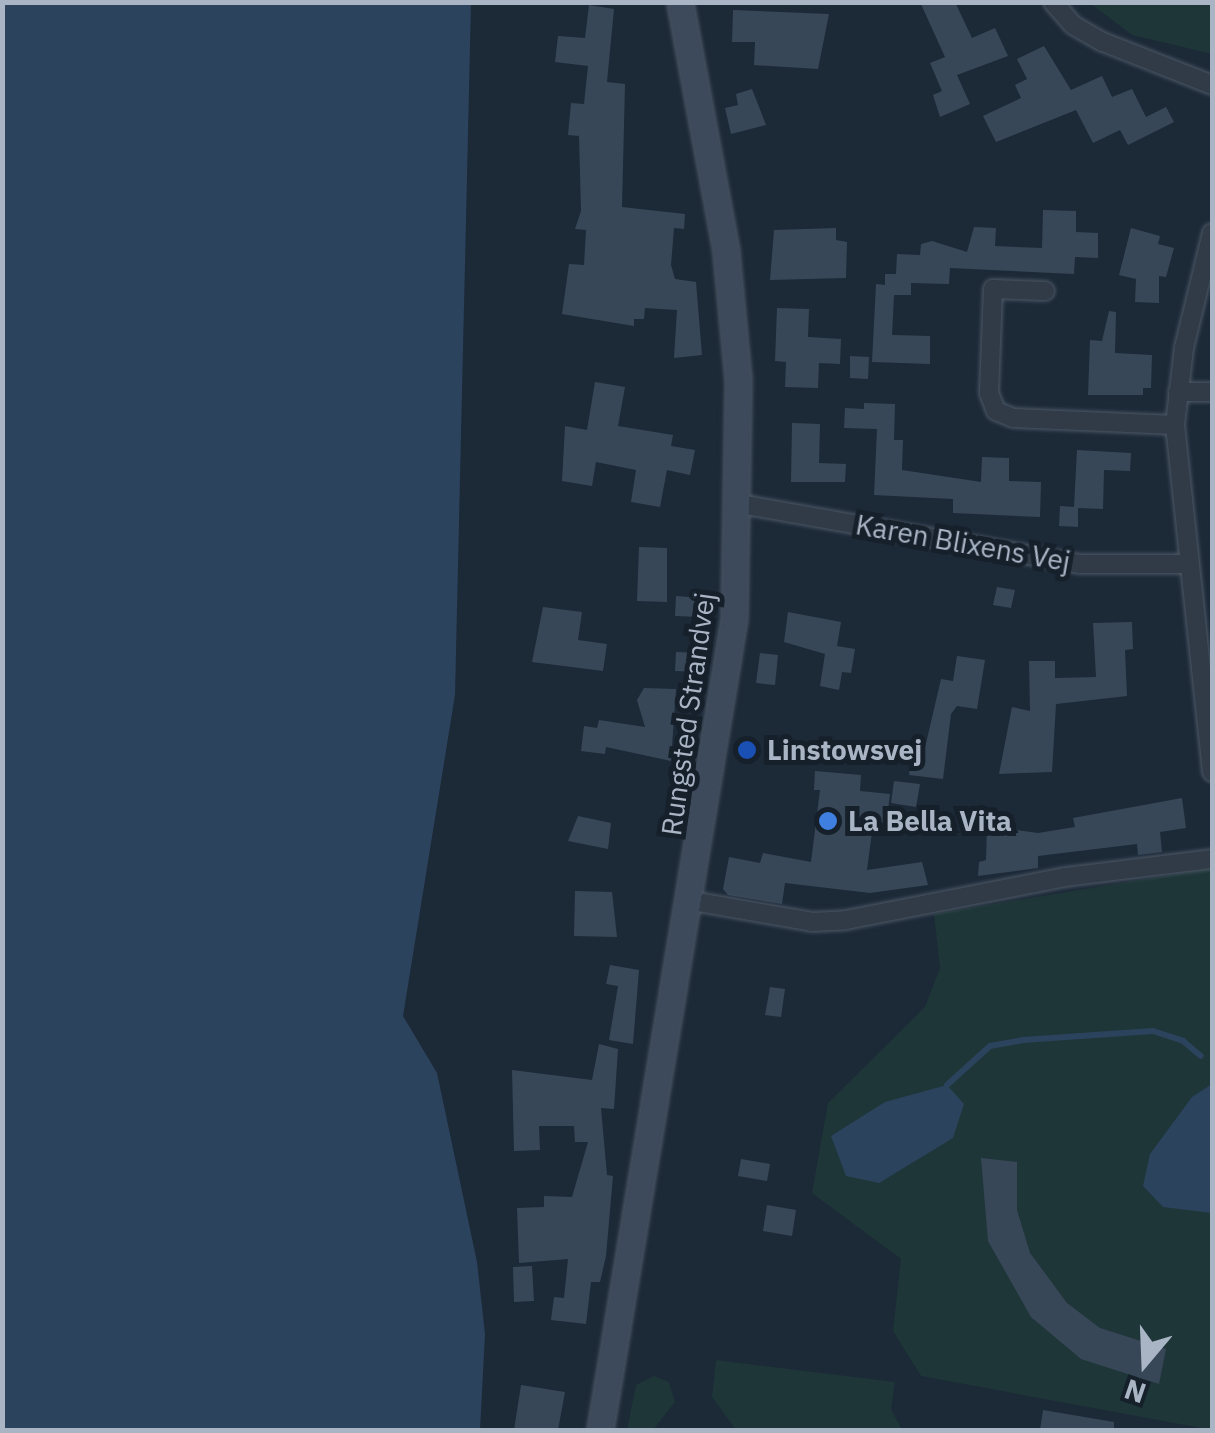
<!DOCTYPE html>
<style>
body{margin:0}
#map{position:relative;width:1215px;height:1433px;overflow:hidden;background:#1c2937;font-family:"IBM Plex Sans",sans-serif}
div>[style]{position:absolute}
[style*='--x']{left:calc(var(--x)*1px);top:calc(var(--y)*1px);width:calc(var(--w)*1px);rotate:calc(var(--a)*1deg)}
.green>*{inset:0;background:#1e3638}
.water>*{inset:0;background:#2c435e}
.stream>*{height:6px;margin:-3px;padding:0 3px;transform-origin:3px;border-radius:3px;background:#2c435e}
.building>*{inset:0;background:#384758}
.roads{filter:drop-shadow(0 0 2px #4d5866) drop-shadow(0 0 2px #4d5866)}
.street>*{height:18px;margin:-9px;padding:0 9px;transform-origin:9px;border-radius:9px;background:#303b47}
.secondary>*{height:25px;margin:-12.5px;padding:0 12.5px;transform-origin:12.5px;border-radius:12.5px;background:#3d4a5b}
.dots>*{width:28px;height:28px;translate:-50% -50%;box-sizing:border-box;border:5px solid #16202b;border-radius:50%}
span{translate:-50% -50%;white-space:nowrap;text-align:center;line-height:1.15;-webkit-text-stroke:10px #16202b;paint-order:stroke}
.street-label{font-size:28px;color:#a9b5c5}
.poi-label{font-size:28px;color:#a9b5c5;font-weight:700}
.left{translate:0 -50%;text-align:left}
.frame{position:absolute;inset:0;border:5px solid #a9b5c5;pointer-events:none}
.north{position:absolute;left:1095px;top:1313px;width:100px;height:100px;-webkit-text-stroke:8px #16202b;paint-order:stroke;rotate:199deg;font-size:28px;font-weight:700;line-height:40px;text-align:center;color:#a9b5c5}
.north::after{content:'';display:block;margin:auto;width:35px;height:45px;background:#a9b5c5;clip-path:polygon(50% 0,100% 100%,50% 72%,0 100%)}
</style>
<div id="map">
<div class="green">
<i style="clip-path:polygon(1090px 3px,1212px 3px,1212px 54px,1132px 35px)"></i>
<i style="clip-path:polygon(1212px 868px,1212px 1430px,921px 1376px,893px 1331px,901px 1259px,812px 1193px,828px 1103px,925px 1007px,940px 968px,934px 914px)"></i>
<i style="clip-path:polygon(716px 1360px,895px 1382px,891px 1409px,902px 1430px,736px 1430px,712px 1397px)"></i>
<i style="clip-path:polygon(654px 1376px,669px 1382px,675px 1402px,653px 1430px,627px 1430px,636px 1385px)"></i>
</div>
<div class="water">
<i style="clip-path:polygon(3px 2px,471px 3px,455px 695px,403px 1016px,437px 1073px,477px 1262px,485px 1334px,480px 1430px,3px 1430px)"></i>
<i style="clip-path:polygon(1212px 1084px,1212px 1213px,1163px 1207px,1143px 1186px,1150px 1154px,1192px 1097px)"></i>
<i style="clip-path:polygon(947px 1085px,964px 1104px,953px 1138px,879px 1183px,846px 1176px,831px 1136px,885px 1102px)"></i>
</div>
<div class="stream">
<i style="--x:947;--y:1085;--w:58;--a:-42.2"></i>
<i style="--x:990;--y:1046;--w:34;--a:-10"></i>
<i style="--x:1023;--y:1040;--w:130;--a:-4"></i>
<i style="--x:1153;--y:1031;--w:32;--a:18"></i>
<i style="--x:1183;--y:1041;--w:23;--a:40"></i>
</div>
<div class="building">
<i style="clip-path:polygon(920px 2px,955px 2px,972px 38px,995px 28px,1008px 56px,957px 75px,970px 104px,940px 117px,933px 95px,942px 91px,930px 63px,945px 57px)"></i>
<i style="clip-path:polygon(589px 5px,614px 9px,607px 82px,625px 84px,622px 207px,685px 214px,684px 229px,674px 228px,671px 265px,675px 279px,696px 282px,702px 355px,674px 358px,677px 310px,645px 308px,644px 319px,634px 319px,634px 326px,562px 314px,569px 264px,584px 265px,586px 230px,575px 229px,581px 211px,579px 136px,568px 135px,571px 103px,584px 104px,588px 66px,555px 62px,558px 36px,585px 38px)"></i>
<i style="clip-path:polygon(733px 10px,829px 14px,818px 69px,754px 65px,755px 42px,732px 42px)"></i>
<i style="clip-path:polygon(1044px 46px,1071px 90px,1102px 76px,1112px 97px,1132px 89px,1146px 117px,1166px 107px,1174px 122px,1128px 145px,1120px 130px,1093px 143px,1076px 110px,996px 142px,983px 116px,1021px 98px,1015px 85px,1027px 79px,1017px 59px)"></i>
<i style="clip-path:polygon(752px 89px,766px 125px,731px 134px,725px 108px,738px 105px,736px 94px)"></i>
<i style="clip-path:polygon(1043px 210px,1076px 211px,1076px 232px,1098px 233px,1098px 258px,1075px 257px,1074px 274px,950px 268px,949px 284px,911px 283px,911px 295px,894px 295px,892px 335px,930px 336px,930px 364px,872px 362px,876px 284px,885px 285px,885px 274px,896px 274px,897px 254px,920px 255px,921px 244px,932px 241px,967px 252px,974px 227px,996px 228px,995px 246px,1042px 248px)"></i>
<i style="clip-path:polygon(836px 228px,836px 240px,847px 242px,846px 278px,770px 280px,774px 230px)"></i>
<i style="clip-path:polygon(1131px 228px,1160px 236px,1158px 244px,1174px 248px,1166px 277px,1159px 276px,1159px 303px,1135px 302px,1136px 279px,1119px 275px)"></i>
<i style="clip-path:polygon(777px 308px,809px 309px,808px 337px,841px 339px,840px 364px,819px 363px,818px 388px,785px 387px,786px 362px,775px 361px)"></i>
<i style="clip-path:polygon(1109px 311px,1116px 312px,1115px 353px,1152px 355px,1151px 388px,1143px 388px,1143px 395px,1088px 395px,1090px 340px,1102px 341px)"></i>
<i style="clip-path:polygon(850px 356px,869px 357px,868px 379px,850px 378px)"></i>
<i style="clip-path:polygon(595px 382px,625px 387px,618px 426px,673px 435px,671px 446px,695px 450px,690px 475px,667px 470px,660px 507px,631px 502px,636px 470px,596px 462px,592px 486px,562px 481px,565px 426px,587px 430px)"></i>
<i style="clip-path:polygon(864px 403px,895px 404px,894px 440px,903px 440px,902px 470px,981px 482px,982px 457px,1009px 458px,1009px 481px,1041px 482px,1040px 517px,953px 513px,953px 499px,874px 495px,877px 429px,844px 428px,845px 408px,864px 409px)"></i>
<i style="clip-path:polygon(792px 423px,820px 424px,819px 463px,846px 464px,845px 482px,791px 482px)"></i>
<i style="clip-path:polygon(1077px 450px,1131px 453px,1130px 471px,1104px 470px,1103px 509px,1078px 508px,1078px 527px,1059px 526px,1060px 506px,1074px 507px)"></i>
<i style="clip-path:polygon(639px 547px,667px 548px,667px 602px,637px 601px)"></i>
<i style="clip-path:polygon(997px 587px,1015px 590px,1011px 608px,993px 605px)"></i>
<i style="clip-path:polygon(676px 596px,703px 598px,701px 617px,675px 616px)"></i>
<i style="clip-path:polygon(543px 607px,582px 612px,578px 640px,607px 644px,603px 671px,532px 662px)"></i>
<i style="clip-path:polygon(788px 612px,841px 622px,837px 646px,855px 649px,851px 673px,842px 672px,839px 690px,820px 686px,825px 654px,784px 642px)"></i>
<i style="clip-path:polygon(1132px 622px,1133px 649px,1125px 650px,1127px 696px,1056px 704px,1052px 772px,999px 774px,1012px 707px,1030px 711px,1029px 661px,1055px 661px,1055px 678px,1096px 677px,1093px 623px)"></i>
<i style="clip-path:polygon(676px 652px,699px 653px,698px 672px,675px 671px)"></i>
<i style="clip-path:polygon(760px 653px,778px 655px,775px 685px,756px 683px)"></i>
<i style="clip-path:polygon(957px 656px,985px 660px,977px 709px,957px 706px,951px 714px,943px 779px,909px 775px,912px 750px,924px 752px,941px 679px,953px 681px)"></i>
<i style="clip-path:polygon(644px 688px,676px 689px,671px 761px,606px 747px,605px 754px,581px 751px,584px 726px,597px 728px,599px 720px,645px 727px,637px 700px)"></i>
<i style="clip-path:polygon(815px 771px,861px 775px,860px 791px,890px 794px,886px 825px,873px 824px,867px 870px,922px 862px,928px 885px,870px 893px,785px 883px,782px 904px,728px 895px,723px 889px,729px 857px,760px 863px,763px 853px,811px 862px,820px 790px,814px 790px)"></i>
<i style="clip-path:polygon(894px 781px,920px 784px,916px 807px,891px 803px)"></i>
<i style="clip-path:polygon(1182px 798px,1186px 828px,1160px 832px,1162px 852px,1138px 855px,1137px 844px,1038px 856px,1038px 868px,978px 876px,979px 862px,986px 860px,987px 826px,1038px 833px,1075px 827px,1073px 818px)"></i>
<i style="clip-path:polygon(578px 816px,611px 823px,608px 849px,568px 841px)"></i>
<i style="clip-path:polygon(575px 891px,612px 892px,617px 937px,574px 936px)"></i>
<i style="clip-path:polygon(610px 965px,639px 970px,633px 1044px,609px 1040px,618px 986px,606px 984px)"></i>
<i style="clip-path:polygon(770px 987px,785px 989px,781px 1017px,765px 1015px)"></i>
<i style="clip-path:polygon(599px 1044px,618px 1049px,614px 1109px,601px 1108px,607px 1175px,613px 1176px,606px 1256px,600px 1282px,591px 1282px,586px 1324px,551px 1320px,554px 1297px,564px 1298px,568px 1259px,519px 1263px,517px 1208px,544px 1207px,544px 1196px,572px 1197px,588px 1142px,575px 1142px,574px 1126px,539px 1126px,540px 1150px,514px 1151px,512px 1070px,592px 1080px)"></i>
<i style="clip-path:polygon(981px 1158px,1017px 1162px,1017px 1210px,1030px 1253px,1067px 1303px,1100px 1328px,1166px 1349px,1159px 1384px,1081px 1359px,1031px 1317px,988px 1241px)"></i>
<i style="clip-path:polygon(741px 1159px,770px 1164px,767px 1181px,738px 1176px)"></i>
<i style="clip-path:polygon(767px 1205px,796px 1210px,792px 1236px,763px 1231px)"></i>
<i style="clip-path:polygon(532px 1266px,534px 1301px,514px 1302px,513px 1267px)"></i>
<i style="clip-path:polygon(521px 1385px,565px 1392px,558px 1430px,514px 1430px)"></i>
<i style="clip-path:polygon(1043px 1410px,1114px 1422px,1114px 1430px,1040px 1430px)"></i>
</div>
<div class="roads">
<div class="street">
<i style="--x:1053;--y:2;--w:30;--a:49"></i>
<i style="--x:1073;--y:25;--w:34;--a:30"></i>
<i style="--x:1103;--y:42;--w:117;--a:21.5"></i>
<i style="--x:1212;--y:233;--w:118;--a:103.7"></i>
<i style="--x:1184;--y:348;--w:78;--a:96.7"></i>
<i style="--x:1175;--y:425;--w:349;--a:83.9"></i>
<i style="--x:1045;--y:291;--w:52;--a:-177.8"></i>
<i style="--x:993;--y:289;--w:104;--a:92.2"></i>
<i style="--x:989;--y:393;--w:19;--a:69"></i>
<i style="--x:996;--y:411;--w:18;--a:22"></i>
<i style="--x:1013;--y:418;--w:162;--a:2.5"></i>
<i style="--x:1178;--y:392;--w:34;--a:0"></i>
<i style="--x:740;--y:504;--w:346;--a:10"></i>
<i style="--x:1081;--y:564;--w:105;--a:0"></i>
<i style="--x:692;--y:901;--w:122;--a:9.9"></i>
<i style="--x:812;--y:922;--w:34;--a:-3"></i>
<i style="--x:846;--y:920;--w:223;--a:-11.1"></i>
<i style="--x:1065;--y:877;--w:148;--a:-7"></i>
</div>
<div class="secondary">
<i style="--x:600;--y:1430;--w:822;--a:-80.62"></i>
<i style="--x:734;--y:619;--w:240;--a:-89"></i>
<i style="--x:738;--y:379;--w:129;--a:-95.4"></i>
<i style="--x:726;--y:251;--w:253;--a:-100.5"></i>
</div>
</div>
<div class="dots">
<i style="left:747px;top:750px;background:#1a4fb4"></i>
<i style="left:828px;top:821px;background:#3f7fe0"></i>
</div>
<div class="street-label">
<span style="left:963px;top:543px;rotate:10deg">Karen Blixens Vej</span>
<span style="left:688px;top:714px;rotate:-82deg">Rungsted Strandvej</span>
</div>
<div class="poi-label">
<span class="left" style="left:767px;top:750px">Linstowsvej</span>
<span class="left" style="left:848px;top:821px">La Bella Vita</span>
</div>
<div class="frame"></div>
<div class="north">N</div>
</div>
